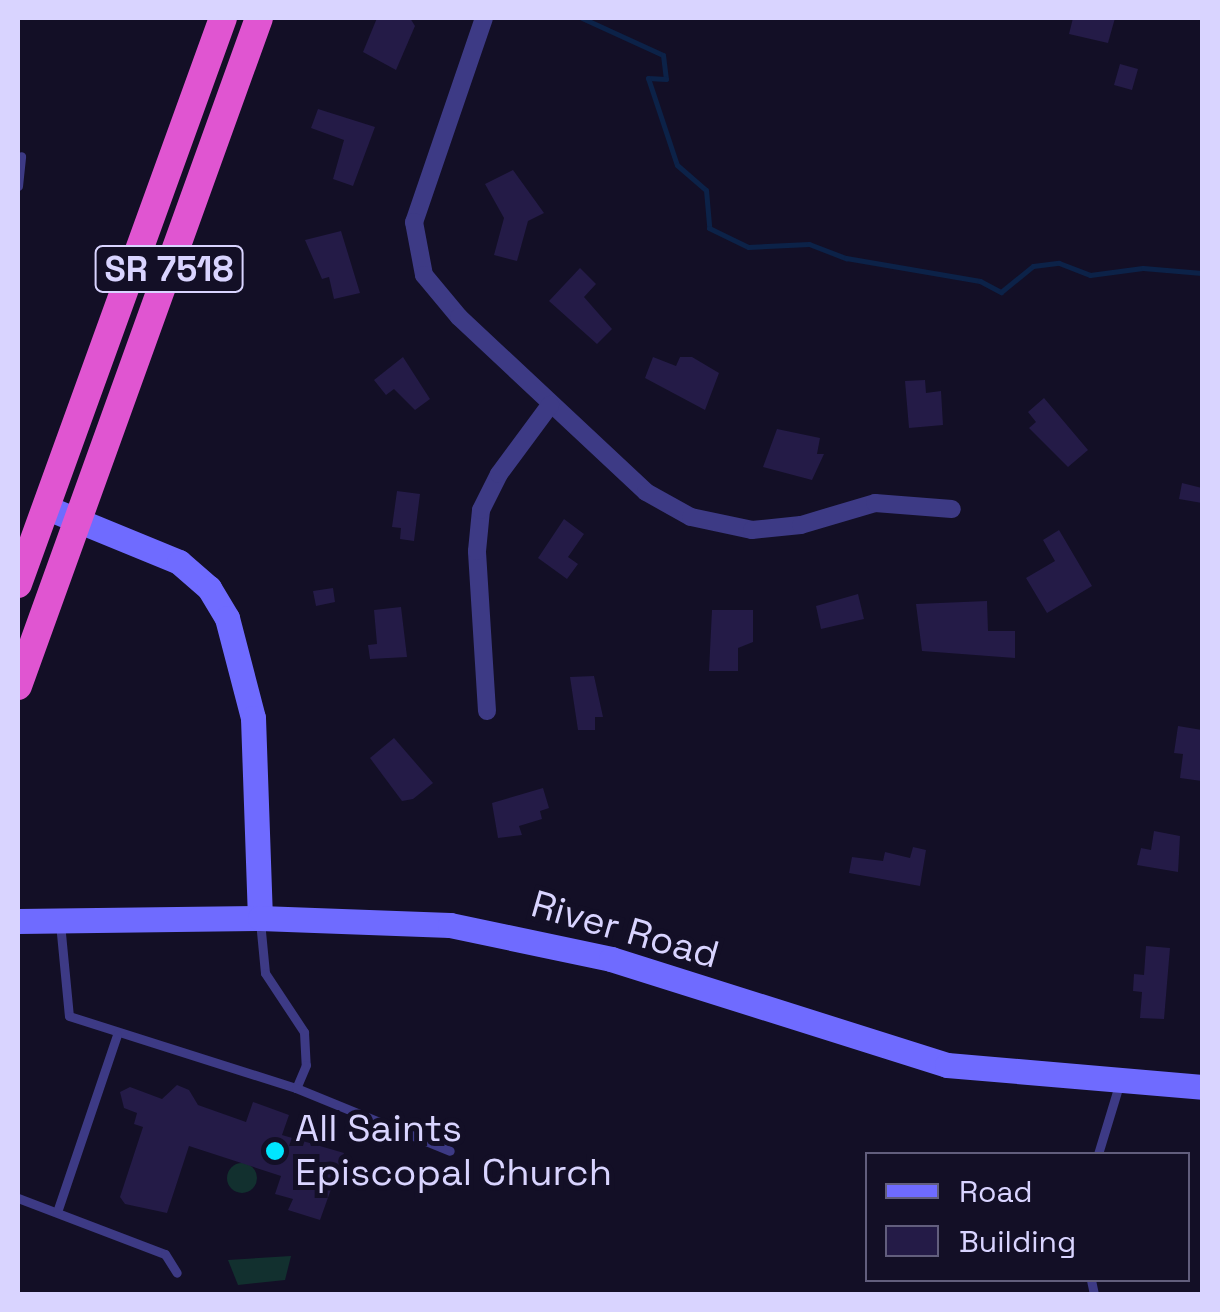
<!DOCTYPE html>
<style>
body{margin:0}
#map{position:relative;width:1220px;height:1312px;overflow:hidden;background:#130f26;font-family:"Space Grotesk",sans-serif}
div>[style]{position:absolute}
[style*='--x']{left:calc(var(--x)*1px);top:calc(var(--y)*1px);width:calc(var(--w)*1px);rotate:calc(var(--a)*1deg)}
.green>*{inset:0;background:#12302f}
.round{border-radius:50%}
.stream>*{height:5px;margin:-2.5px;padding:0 2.5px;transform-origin:2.5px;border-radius:2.5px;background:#0c2248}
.building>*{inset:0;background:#241b47}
.service>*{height:9px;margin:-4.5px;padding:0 4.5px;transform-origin:4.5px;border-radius:4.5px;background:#3d3a85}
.minor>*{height:18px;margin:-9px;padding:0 9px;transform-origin:9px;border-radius:9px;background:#3d3a85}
.secondary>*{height:25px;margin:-12.5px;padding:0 12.5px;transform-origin:12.5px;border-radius:12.5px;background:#6f6bff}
.trunk>*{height:28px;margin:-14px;padding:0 14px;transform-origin:14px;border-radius:14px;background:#e055d1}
.dots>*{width:28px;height:28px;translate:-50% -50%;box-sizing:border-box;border:5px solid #130f26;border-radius:50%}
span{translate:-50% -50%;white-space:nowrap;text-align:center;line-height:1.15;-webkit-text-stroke:10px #130f26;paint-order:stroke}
.shield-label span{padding:2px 8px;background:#130f26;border:2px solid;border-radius:8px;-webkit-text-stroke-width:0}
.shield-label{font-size:35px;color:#d9d4ff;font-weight:700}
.street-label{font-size:38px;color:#d9d4ff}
.poi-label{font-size:38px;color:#d9d4ff}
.left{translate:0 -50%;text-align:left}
.frame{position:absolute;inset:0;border:20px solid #d9d4ff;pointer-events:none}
.legend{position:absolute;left:865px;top:1152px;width:325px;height:130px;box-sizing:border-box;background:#130f26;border:2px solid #625e7d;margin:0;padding:12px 18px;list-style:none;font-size:30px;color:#d9d4ff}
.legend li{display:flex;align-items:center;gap:20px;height:50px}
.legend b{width:50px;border:2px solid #625e7d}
</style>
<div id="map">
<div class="green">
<i class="round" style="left:227px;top:1163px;width:30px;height:30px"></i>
<i style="clip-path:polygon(291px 1256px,285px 1280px,238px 1285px,228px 1260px)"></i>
</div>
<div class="stream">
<i style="--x:582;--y:18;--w:89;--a:24.6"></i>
<i style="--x:663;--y:55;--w:24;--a:83"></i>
<i style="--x:666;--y:79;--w:18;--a:-177"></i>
<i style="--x:648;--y:78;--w:92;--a:71.6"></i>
<i style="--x:677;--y:165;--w:38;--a:41"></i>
<i style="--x:706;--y:190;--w:38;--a:85"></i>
<i style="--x:709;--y:228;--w:43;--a:26"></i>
<i style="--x:748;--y:247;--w:61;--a:-2.8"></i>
<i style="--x:809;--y:244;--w:40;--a:21"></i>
<i style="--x:846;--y:258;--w:136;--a:9.7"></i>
<i style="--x:980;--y:281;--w:24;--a:28"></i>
<i style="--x:1001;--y:292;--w:41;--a:-39.1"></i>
<i style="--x:1033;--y:266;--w:26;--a:-7"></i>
<i style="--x:1059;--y:263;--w:33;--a:21"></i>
<i style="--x:1090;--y:275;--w:53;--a:-7.5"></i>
<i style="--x:1143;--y:268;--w:59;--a:4.8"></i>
</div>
<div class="building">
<i style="clip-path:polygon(377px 18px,410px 18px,415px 26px,396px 70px,363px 52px)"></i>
<i style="clip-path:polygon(1073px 18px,1115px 18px,1108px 43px,1069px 34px)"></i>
<i style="clip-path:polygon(1120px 64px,1138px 69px,1132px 90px,1114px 85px)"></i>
<i style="clip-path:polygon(318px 109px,375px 127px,353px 186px,333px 179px,344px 140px,311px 128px)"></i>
<i style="clip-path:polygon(513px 170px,544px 213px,528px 221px,517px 261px,494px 255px,504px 218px,485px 184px)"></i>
<i style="clip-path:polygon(341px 231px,360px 293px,334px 299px,329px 277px,322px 279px,305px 240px)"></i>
<i style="clip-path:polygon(580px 268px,596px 284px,584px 297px,612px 329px,597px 344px,549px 301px)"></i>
<i style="clip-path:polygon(403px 357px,430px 399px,415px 410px,394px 389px,386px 395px,374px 380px)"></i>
<i style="clip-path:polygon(653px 357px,676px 366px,680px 357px,692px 357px,719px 373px,705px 410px,645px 378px)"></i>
<i style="clip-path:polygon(925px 380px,926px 393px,941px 391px,943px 425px,909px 428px,905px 381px)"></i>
<i style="clip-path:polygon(1044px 398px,1088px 450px,1068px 467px,1029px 428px,1036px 422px,1028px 412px)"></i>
<i style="clip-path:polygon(777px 429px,820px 438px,817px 454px,824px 454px,812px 480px,763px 467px)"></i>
<i style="clip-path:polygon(1182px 483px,1202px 488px,1202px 503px,1179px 499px)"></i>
<i style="clip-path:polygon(397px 491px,420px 494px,414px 541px,400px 539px,401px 528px,392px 527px)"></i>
<i style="clip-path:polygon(564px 519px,584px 534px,568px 557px,578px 564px,567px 579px,538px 558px)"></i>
<i style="clip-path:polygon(1059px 530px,1092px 586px,1047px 613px,1026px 578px,1055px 561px,1043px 540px)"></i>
<i style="clip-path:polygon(333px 588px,335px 602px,316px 606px,313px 591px)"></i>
<i style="clip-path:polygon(858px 594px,864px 619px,821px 629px,816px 606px)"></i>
<i style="clip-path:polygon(987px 601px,988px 631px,1015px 631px,1015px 658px,922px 651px,916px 604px)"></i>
<i style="clip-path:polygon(401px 607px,407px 657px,370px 659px,368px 645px,377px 644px,374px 610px)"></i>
<i style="clip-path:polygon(712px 610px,753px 610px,753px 642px,738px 648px,738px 671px,709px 671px)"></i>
<i style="clip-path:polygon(594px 676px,603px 717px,595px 717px,595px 730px,578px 730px,570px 677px)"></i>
<i style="clip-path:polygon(1178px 726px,1202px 730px,1202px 781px,1180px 778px,1183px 754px,1174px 753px)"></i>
<i style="clip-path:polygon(394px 738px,433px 783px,413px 799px,402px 801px,370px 758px)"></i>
<i style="clip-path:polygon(543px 788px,549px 808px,540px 811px,542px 819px,519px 826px,522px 835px,498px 838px,492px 803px)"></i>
<i style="clip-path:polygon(1154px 831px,1180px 836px,1178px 872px,1137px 865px,1141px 848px,1151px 850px)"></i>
<i style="clip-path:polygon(913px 847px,926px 850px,920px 886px,849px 873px,852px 857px,883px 861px,885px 852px,910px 858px)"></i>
<i style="clip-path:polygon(1146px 946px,1170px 948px,1164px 1019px,1140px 1018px,1142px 992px,1133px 991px,1134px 974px,1144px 975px)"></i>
<i style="clip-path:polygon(177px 1085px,189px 1090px,198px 1105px,246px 1122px,253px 1102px,289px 1115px,282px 1135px,344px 1153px,320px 1220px,288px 1210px,293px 1199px,275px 1194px,281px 1176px,189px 1146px,167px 1213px,125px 1204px,120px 1197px,143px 1127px,134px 1124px,137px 1113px,124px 1108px,120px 1092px,130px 1087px,162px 1099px)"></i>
</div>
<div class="service">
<i style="--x:18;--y:186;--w:30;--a:-84"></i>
<i style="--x:260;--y:921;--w:52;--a:84.5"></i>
<i style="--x:265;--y:973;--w:71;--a:56.5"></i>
<i style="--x:304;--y:1032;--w:33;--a:87"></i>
<i style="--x:306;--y:1065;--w:25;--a:113"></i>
<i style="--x:60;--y:923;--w:93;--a:84.5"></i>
<i style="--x:69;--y:1016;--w:238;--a:17.6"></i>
<i style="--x:296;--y:1088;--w:166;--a:22.2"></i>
<i style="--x:1098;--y:1154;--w:72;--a:-73.1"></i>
<i style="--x:18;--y:1198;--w:157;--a:20.9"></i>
<i style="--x:165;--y:1254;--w:22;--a:58"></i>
<i style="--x:57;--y:1212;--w:187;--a:-71.3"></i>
<i style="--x:1091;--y:1280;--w:14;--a:78"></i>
</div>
<div class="minor">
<i style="--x:484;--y:18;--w:216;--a:108.9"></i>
<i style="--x:414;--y:222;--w:54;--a:79.3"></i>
<i style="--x:424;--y:275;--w:55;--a:50.2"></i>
<i style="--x:459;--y:317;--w:256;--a:43.1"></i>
<i style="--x:646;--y:492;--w:51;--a:29.1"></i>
<i style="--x:691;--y:517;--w:62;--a:12"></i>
<i style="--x:752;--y:530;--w:49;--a:-5.8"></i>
<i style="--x:801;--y:525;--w:77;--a:-16.6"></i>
<i style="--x:875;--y:503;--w:77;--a:4.5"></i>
<i style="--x:487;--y:711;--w:160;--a:-93.6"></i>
<i style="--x:477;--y:551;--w:41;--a:-84.4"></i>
<i style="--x:481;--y:510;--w:40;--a:-63.4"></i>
<i style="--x:499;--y:474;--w:86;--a:-53.5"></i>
</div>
<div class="secondary">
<i style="--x:45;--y:507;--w:145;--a:22.3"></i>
<i style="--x:179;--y:562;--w:40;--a:41"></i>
<i style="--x:209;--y:588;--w:35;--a:59"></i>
<i style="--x:227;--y:618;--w:103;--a:75.4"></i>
<i style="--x:253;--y:718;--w:200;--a:88"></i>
<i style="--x:18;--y:921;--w:242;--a:-0.7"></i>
<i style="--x:260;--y:918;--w:190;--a:2.1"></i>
<i style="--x:450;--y:925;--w:165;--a:11.9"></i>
<i style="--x:611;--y:959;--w:352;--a:17.5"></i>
<i style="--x:947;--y:1065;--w:256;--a:4.9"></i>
</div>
<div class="trunk">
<i style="--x:18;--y:584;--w:602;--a:-70.09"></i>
<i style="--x:18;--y:686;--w:710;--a:-70.16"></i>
</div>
<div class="dots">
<i style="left:275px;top:1151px;background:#00e5ff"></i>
</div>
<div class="shield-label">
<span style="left:169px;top:269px">SR 7518</span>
</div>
<div class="street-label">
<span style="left:625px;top:930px;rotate:16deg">River Road</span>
</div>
<div class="poi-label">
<span class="left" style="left:295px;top:1151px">All Saints<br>Episcopal Church</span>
</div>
<div class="frame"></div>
<ul class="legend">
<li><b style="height:12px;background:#6f6bff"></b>Road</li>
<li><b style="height:28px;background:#241b47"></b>Building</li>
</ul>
</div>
